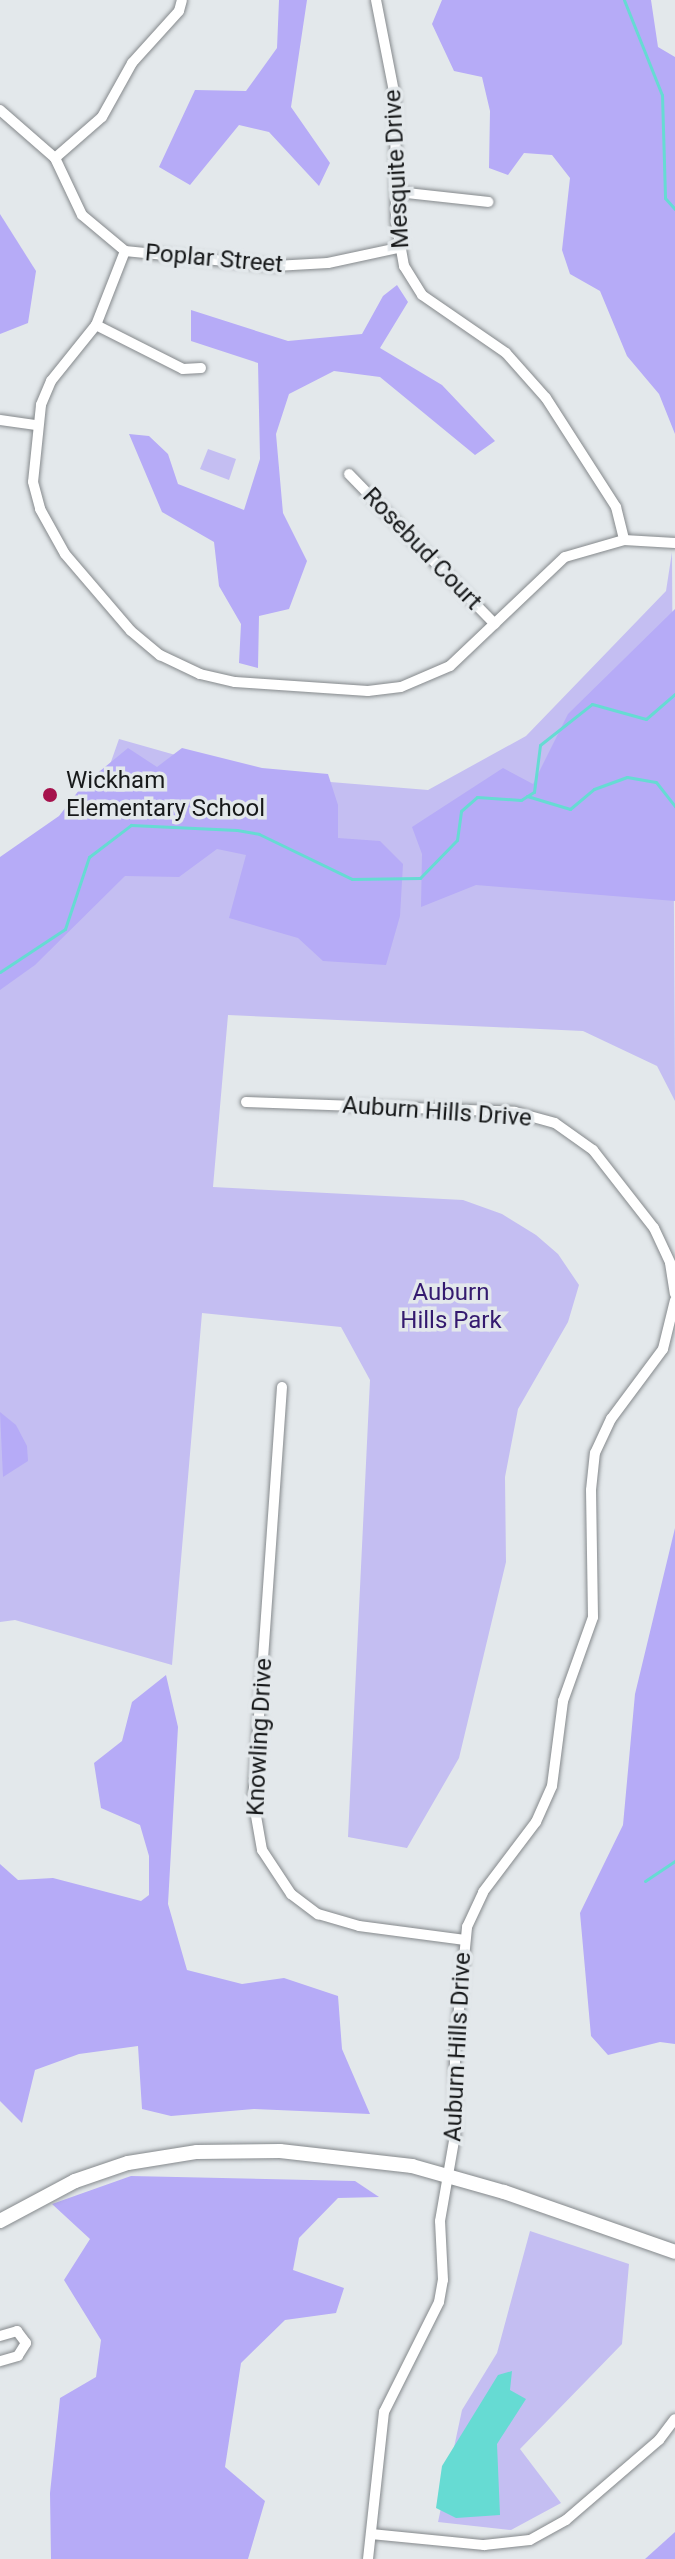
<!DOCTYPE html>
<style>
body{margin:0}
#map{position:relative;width:675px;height:2559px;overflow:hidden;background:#e3e8eb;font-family:Roboto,sans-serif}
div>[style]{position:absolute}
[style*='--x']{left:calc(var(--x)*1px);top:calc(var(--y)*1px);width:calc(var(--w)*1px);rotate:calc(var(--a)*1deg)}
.green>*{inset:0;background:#c4bef2}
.forest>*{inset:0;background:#b6abf7}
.water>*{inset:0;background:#66dbd3}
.stream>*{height:3px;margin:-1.5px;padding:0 1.5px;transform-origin:1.5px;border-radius:1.5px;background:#66dbd3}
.roads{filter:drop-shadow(0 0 2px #85898c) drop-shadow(0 0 2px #85898c)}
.minor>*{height:10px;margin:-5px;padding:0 5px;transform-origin:5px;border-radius:5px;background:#fff}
.secondary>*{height:14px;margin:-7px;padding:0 7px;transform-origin:7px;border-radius:7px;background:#fff}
.dots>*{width:22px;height:22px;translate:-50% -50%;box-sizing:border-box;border:4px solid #e3e8eb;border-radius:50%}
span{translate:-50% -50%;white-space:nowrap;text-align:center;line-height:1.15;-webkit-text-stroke:7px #e3e8eb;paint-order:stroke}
.street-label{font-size:24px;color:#17191a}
.poi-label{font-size:24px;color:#17191a}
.left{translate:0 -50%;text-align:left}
.park-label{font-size:24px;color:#341a6f}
</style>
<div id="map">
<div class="green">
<i style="clip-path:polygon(208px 449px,236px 459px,229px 480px,200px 469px)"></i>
<i style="clip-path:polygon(672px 552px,675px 1101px,657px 1066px,583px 1031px,228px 1015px,213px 1187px,463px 1200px,502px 1214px,536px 1235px,558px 1254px,579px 1285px,568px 1322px,518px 1409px,505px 1477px,506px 1562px,459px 1758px,407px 1848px,348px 1837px,370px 1380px,341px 1327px,202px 1313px,172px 1665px,15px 1620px,0 1622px,0 905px,80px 850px,119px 739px,246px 775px,428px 790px,526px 736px,666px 591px)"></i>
<i style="clip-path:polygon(530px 2231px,629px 2264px,622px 2344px,520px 2449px,561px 2503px,511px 2530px,438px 2522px,462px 2410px,497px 2353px)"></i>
</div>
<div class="forest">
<i style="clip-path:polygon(279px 0,307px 0,291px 107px,330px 163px,319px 186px,269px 132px,239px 125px,190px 185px,159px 167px,195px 90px,246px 91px,277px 48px)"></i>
<i style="clip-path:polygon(442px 0,651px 0,658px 47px,675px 57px,675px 434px,659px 394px,627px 356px,600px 291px,570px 274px,562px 250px,570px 178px,552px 155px,524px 153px,508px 175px,489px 168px,490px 111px,482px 77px,454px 71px,432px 24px)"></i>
<i style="clip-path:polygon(0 214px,36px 271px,28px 323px,0 334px)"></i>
<i style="clip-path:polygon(397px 285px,408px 302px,380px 348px,442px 385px,495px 441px,475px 455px,380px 377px,334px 371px,289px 394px,276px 434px,283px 513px,307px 561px,289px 609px,259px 616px,258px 668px,239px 663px,241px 624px,219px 586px,214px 542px,162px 512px,129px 434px,149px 436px,168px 454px,178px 484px,244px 510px,260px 459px,258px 363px,191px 341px,191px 310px,288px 341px,362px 334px,383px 296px)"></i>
<i style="clip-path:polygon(675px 609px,675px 901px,476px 885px,421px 907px,422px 854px,412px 827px,503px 768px,533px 784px,568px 714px)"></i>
<i style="clip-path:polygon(128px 748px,157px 767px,182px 748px,262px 768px,328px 774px,338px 805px,338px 838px,380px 841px,403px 864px,400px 916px,386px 965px,323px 961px,298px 938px,229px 918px,246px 855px,217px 849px,179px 877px,125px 876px,35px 965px,0 990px,0 857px,59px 816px,83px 785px)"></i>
<i style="clip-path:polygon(0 1412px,16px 1425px,27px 1446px,28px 1461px,3px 1477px)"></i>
<i style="clip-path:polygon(675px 1528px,675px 2044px,660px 2042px,608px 2055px,591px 2036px,580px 1913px,623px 1825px,635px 1694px)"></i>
<i style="clip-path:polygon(166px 1675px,178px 1727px,168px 1904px,187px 1970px,242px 1984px,284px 1978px,338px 1996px,342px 2049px,370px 2114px,254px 2109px,171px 2116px,142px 2109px,138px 2046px,79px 2054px,35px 2070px,22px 2123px,0 2101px,0 1864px,18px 1880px,53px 1878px,141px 1901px,149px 1895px,149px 1856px,140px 1825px,101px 1808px,94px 1763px,122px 1741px,132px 1702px)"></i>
<i style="clip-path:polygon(131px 2176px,355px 2181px,379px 2197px,338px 2198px,299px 2238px,293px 2270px,344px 2288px,336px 2313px,285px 2320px,241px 2363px,225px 2467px,265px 2501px,248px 2559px,51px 2559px,50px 2493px,60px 2398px,96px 2377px,101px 2340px,64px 2280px,90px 2239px,52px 2204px)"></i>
<i style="clip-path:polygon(675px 2532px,675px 2559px,645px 2559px)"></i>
</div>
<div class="water">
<i style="clip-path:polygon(512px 2371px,510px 2390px,526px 2399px,497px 2444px,500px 2515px,456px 2518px,436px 2508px,442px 2466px,498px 2375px)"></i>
</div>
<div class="stream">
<i style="--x:624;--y:0;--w:102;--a:68.2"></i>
<i style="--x:662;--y:95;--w:103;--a:88.3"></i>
<i style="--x:665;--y:198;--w:15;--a:48"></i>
<i style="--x:527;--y:796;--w:45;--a:16.8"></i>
<i style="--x:570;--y:809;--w:31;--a:-40"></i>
<i style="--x:594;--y:789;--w:35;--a:-20"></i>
<i style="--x:627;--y:777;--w:29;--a:10"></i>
<i style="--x:656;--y:782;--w:31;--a:52"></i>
<i style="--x:0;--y:972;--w:78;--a:-33.5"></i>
<i style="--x:65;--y:929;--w:76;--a:-71.6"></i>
<i style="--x:89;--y:857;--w:53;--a:-37.3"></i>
<i style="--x:131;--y:825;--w:106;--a:2.7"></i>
<i style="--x:237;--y:830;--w:22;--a:10"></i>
<i style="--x:259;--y:834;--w:103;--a:25.8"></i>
<i style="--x:352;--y:879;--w:68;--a:-0.8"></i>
<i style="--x:420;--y:878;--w:53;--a:-45.8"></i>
<i style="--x:457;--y:840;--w:29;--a:-82"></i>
<i style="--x:461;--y:811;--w:21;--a:-41"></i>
<i style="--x:477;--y:797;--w:44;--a:3.9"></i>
<i style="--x:521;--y:800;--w:15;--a:-32"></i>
<i style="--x:534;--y:792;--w:47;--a:-82.7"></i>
<i style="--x:540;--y:745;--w:66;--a:-38.3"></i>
<i style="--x:592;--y:704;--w:56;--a:15.5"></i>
<i style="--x:646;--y:719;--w:38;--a:-41"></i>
<i style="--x:645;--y:1881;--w:36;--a:-34"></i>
</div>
<div class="roads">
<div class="minor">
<i style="--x:376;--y:0;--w:99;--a:78.9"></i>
<i style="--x:395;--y:97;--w:124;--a:89.5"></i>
<i style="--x:396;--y:221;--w:46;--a:79.9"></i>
<i style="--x:404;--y:266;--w:34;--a:58"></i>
<i style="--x:422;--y:295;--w:102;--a:34.6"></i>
<i style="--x:506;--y:353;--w:60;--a:48.4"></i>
<i style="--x:546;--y:398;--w:130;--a:57.3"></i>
<i style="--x:616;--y:507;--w:34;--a:76"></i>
<i style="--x:0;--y:110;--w:73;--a:41.1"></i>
<i style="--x:55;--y:158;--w:63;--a:64.7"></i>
<i style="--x:82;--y:215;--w:56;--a:39.9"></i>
<i style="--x:125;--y:251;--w:151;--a:5.7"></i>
<i style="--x:275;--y:266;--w:53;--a:-3.2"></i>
<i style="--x:328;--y:263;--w:72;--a:-12.1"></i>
<i style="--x:55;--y:158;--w:62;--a:-41.1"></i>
<i style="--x:102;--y:117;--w:62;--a:-60.9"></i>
<i style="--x:132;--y:63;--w:70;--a:-47.9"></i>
<i style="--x:179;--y:11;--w:11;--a:-75"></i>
<i style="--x:398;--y:192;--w:91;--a:6.3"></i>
<i style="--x:125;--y:251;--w:79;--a:111.4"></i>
<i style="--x:96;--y:325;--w:72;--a:128.8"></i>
<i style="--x:51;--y:381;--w:26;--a:113"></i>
<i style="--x:41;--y:405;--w:77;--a:95.9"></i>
<i style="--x:33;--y:482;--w:28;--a:75"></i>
<i style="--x:40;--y:509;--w:51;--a:60.9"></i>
<i style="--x:65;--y:554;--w:101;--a:49.4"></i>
<i style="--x:131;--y:631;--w:38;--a:40"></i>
<i style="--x:160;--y:655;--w:44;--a:25.4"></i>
<i style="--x:200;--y:674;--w:36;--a:13"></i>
<i style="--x:235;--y:682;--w:133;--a:3.9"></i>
<i style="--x:368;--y:691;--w:33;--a:-7"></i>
<i style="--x:401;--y:687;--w:53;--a:-23.2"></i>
<i style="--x:450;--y:666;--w:158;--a:-43.5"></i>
<i style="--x:565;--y:557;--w:61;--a:-16.1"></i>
<i style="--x:624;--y:540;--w:51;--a:3.4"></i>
<i style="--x:96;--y:325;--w:97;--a:26.8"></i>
<i style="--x:183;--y:369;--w:18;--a:-3"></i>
<i style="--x:0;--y:420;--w:37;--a:8"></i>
<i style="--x:349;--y:474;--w:209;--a:45.8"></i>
<i style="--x:246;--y:1102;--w:269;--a:2.1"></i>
<i style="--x:515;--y:1112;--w:41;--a:15.4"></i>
<i style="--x:555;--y:1123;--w:47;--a:35.4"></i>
<i style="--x:593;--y:1150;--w:99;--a:52"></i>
<i style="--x:654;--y:1228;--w:38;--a:65"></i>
<i style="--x:670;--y:1263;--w:31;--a:81"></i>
<i style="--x:282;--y:1387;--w:413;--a:94"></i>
<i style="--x:253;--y:1799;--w:52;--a:80"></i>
<i style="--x:262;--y:1850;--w:53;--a:56.6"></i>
<i style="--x:291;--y:1894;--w:34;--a:37"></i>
<i style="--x:318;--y:1914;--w:43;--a:16.3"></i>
<i style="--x:359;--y:1926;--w:107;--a:7.5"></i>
<i style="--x:0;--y:2336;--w:18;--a:-16"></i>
<i style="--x:17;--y:2331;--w:15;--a:53"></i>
<i style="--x:26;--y:2343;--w:15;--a:122"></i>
<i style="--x:18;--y:2356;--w:19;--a:164"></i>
<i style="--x:371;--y:2534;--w:114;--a:5.6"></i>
<i style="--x:484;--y:2545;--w:46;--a:-6.2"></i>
<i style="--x:530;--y:2540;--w:41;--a:-29.1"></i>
<i style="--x:566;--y:2520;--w:123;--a:-40.7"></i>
<i style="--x:659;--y:2440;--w:26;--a:-53"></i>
<i style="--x:368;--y:2559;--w:148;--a:-83.8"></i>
<i style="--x:384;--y:2412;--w:123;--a:-63.4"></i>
<i style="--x:439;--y:2302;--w:22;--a:-80"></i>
<i style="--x:443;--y:2280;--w:59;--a:-92.9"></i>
<i style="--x:440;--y:2221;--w:87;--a:-80.1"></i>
<i style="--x:455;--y:2135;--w:85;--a:-90"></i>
<i style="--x:455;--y:2050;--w:124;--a:-84.4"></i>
<i style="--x:467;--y:1927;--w:38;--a:-65"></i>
<i style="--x:483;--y:1892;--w:88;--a:-52.9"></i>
<i style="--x:536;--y:1822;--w:39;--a:-66"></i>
<i style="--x:552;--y:1786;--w:86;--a:-82.6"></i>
<i style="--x:563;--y:1701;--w:89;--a:-70.3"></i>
<i style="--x:593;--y:1617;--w:127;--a:-90.9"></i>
<i style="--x:591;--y:1490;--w:37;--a:-84"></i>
<i style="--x:595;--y:1453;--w:38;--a:-65"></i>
<i style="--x:611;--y:1419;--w:87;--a:-53.4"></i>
<i style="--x:663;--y:1349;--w:50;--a:-76.2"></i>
</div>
<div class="secondary">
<i style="--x:0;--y:2221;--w:85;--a:-28.1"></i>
<i style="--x:75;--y:2181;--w:56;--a:-18.8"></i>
<i style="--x:128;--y:2163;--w:70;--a:-9.1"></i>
<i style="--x:197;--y:2152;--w:83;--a:-0.7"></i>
<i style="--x:280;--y:2151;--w:133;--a:6.5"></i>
<i style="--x:412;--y:2166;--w:96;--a:15.8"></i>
<i style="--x:504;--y:2192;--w:181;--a:19.3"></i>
</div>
</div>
<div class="dots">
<i style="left:50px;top:795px;background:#a6124c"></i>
</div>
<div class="street-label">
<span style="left:397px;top:169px;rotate:-93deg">Mesquite Drive</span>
<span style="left:214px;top:259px;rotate:5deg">Poplar Street</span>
<span style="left:422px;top:549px;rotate:46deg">Rosebud Court</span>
<span style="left:437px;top:1112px;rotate:4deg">Auburn Hills Drive</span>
<span style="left:260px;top:1737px;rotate:-87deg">Knowling Drive</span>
<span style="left:458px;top:2047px;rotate:-87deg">Auburn Hills Drive</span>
</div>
<div class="poi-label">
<span class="left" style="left:66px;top:795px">Wickham<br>Elementary School</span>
</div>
<div class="park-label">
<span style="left:451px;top:1307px">Auburn<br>Hills Park</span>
</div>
</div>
